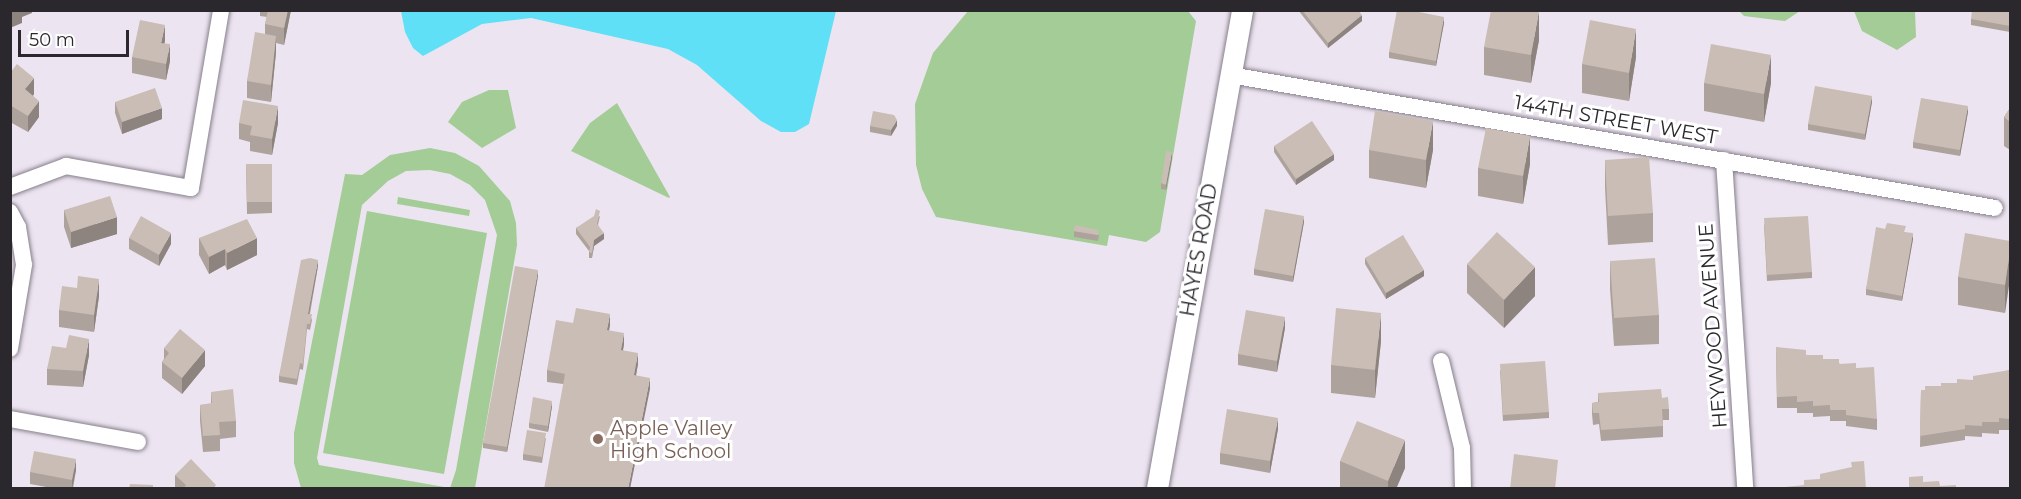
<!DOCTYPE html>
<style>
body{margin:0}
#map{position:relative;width:2021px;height:499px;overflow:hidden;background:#ece5f1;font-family:Montserrat,sans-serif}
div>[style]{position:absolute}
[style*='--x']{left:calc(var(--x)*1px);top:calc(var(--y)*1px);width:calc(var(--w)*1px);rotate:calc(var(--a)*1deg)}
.green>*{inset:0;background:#a4cc96}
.water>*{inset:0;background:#5fe0f6}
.roads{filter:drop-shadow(0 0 2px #867f8b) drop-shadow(0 0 2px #867f8b)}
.minor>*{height:16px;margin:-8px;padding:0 8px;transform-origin:8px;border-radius:8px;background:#fff}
.tertiary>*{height:21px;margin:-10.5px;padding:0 10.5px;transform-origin:10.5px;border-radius:10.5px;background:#fff}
.wall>*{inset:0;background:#aea39c}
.shaded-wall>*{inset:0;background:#8d847f}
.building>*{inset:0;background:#cabdb5}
.dots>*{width:16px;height:16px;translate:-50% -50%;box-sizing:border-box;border:3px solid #fff;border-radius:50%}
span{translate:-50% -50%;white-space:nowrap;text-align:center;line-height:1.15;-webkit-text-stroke:6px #fff;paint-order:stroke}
.street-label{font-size:20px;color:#2a282c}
.education-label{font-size:20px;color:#785e54}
.left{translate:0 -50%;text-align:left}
.frame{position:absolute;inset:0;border:12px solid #2a282c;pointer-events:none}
.scale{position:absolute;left:18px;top:30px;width:111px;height:27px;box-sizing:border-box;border:3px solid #2a282c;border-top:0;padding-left:8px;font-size:18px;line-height:21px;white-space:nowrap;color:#2a282c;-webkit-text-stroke:4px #fff;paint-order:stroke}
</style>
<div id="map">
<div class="green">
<i style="clip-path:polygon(968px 11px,1188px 11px,1196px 21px,1160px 232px,1146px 242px,1109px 235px,1107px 246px,936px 217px,922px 189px,916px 165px,915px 104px,933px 53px)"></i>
<i style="clip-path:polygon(1739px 11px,1800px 11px,1785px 21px,1744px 16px)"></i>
<i style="clip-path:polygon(1854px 11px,1915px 11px,1916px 37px,1897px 50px,1862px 31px)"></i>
<i style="clip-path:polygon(489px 90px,508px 90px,516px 128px,482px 148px,448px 122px,462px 102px)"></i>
<i style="clip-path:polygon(617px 103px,670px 197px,669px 198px,571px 151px,590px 123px)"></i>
<i style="clip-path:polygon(evenodd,430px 148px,455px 153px,479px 166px,510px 201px,516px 223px,517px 245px,475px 488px,301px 488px,294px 463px,294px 433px,345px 174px,362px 175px,390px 155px,430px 148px,430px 170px,450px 174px,470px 185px,485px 200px,497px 235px,456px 470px,450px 488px,319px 465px,317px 458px,362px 205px,388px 181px,406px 171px,430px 170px)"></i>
<i style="clip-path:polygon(398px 197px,470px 210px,469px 216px,397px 204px)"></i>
<i style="clip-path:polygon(367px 211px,487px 233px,444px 474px,323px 453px)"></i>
</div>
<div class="water">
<i style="clip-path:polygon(401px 11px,401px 10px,836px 11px,809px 124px,795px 132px,781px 132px,761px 121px,697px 65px,668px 49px,531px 18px,482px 24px,423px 56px,413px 48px,405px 32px)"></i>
</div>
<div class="roads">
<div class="minor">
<i style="--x:1230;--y:75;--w:776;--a:9.86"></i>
<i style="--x:1724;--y:160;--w:329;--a:86.3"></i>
<i style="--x:10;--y:187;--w:60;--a:-20.6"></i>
<i style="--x:66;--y:166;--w:127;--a:10"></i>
<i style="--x:191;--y:188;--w:181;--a:-80.4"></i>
<i style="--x:10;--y:212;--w:17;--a:62"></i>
<i style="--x:18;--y:227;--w:38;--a:81"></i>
<i style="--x:24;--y:265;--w:85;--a:99.5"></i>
<i style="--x:1441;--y:361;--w:89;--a:76.4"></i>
<i style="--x:1462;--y:448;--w:40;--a:88.6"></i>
<i style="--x:10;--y:419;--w:130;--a:10.2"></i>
</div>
<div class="tertiary">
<i style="--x:1157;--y:488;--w:485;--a:-79.9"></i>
</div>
</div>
<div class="wall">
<i style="clip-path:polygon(260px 10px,291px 10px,284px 45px,276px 43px,276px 52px,271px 102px,247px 98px,247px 81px,265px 34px,265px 24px,267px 17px,260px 16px)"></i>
<i style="clip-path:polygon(1298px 10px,1358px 10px,1362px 21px,1328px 48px)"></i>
<i style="clip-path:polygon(2010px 10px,2010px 32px,1971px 25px,1971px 19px)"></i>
<i style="clip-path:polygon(1444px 23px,1436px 66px,1389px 58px,1389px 52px)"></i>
<i style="clip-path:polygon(1539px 40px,1531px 83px,1484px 75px,1484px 47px)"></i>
<i style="clip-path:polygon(165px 41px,164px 43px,170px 61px,166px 80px,132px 73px,132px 57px)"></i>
<i style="clip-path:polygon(1636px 57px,1629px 101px,1582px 93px,1582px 64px)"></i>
<i style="clip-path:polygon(10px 73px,34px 94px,33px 96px,39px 117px,28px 132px,10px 122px)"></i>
<i style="clip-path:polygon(1704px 83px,1771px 83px,1764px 122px,1704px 111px)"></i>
<i style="clip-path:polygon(115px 102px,162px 119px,122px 134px,115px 113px)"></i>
<i style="clip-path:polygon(1872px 102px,1865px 140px,1808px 130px,1808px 124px)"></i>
<i style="clip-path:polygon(2010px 108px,2010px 150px,2004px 146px,2004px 117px)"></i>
<i style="clip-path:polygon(1968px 112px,1960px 156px,1913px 148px,1913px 142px)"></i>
<i style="clip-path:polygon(239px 123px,278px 123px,272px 155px,250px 151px,250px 142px,239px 139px)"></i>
<i style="clip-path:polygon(870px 126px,897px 126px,891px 136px,870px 132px)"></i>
<i style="clip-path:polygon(1274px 146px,1334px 160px,1296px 185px,1274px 152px)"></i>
<i style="clip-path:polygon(1369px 150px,1433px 150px,1426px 188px,1369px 178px)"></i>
<i style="clip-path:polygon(1172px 158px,1166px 190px,1161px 189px,1161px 183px)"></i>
<i style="clip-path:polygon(1605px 160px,1653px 213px,1653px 242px,1608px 245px,1605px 188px)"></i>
<i style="clip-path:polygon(246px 164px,272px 164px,272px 213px,247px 214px)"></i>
<i style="clip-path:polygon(1530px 164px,1523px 204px,1478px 196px,1478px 168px)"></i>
<i style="clip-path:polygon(64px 210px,117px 234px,71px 248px,64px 227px)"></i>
<i style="clip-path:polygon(600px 216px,598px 225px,604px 239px,594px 246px,592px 258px,589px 258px,589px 251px,576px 234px,576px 228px)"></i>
<i style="clip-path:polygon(1304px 222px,1293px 282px,1254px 275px,1254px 269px)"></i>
<i style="clip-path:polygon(1764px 224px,1812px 272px,1812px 278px,1767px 281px)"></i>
<i style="clip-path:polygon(1885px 229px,1905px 232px,1913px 239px,1902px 301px,1866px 295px,1866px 289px)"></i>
<i style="clip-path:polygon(1074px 231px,1099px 235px,1098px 241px,1074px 237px)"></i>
<i style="clip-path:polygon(129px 238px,171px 244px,159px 266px,129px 249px)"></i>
<i style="clip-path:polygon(199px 238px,257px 255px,227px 270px,225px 265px,209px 274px,199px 255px)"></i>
<i style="clip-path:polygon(2010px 241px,2005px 313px,1958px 305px,1958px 277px)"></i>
<i style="clip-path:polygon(1365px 258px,1424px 276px,1386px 299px,1365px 264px)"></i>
<i style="clip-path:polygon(1610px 261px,1659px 315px,1659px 344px,1614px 346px,1610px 289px)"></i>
<i style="clip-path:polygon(1467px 264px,1535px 296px,1504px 328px,1467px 293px)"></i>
<i style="clip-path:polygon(318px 266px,310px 314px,312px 320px,310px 330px,307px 329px,303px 370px,300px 369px,297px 385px,279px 382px,279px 376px)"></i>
<i style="clip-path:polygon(538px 276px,507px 452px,483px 448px,483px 443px)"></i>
<i style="clip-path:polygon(77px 288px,99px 296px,94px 332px,59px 327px,59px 310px)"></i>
<i style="clip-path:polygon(610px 325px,609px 330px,624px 344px,623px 350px,638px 364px,636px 375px,650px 389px,563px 384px,547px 382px,547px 370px)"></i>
<i style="clip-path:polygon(1285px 328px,1277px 372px,1238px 365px,1238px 354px)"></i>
<i style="clip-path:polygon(1381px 341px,1375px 398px,1331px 393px,1331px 365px)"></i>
<i style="clip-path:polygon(1776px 347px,1856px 368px,1877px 419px,1877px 430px,1846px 426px,1846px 421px,1830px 421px,1830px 416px,1813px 417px,1813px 413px,1797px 413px,1797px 408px,1777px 408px)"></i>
<i style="clip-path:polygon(164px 348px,205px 366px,182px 394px,162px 378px,162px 362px,164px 359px)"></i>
<i style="clip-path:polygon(89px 355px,83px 387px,47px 385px,47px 369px)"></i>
<i style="clip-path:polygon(1500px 370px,1549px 412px,1549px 418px,1503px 421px)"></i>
<i style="clip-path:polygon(2010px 370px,2010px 430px,1999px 430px,1999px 434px,1982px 433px,1982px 437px,1965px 436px,1965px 440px,1920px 447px,1921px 390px,1925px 390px,1973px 380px)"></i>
<i style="clip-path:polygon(211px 392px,236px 421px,236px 437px,220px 439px,220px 451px,203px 452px,200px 421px,200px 405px,211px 404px)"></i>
<i style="clip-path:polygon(1598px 393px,1669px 409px,1669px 420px,1663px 420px,1663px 437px,1601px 441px,1599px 424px,1593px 425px,1592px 414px,1592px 403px,1598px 402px)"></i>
<i style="clip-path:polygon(552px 406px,548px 432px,529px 428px,529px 423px)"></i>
<i style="clip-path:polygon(1278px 429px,1270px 473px,1220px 464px,1220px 453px)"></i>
<i style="clip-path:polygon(546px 438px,542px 463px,523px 460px,523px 454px)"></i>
<i style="clip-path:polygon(1340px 461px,1405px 468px,1396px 489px,1340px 489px)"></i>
<i style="clip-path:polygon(76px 470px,73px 489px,57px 489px,30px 484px,30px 472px)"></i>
<i style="clip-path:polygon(175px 475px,216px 489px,175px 489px)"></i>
</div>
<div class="shaded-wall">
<i style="clip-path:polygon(13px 10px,32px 10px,32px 13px,22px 17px,22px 23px,10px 28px,10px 11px)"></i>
<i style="clip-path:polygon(288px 10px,291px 10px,284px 45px,284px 28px)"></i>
<i style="clip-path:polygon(1539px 11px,1539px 40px,1531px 83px,1531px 55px)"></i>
<i style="clip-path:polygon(1362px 15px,1362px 21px,1328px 48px,1328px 43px)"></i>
<i style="clip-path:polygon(1444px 17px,1444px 23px,1436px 66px,1436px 61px)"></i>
<i style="clip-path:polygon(165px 25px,165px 41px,161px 59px,161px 43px)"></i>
<i style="clip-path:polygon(1636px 29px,1636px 57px,1629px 101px,1629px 73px)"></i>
<i style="clip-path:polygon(276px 36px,276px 52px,271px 102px,271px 85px)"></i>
<i style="clip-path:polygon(170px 44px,170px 61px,166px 80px,166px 64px)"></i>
<i style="clip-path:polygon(1771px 55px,1771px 83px,1764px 122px,1764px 94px)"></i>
<i style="clip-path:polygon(34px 78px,34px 94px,25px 106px,25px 89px)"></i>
<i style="clip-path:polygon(1872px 96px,1872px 102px,1865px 140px,1865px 134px)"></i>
<i style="clip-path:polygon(39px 101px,39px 117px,28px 132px,28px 116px)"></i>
<i style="clip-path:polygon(278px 106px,278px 123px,272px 155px,272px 139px)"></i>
<i style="clip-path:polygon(1968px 106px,1968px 112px,1960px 156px,1960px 150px)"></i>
<i style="clip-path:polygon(162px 108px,162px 119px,122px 134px,122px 122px)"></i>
<i style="clip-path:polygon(897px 120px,897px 126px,891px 136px,891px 130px)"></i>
<i style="clip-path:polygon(1433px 121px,1433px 150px,1426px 188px,1426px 160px)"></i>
<i style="clip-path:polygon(1530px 136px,1530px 164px,1523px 204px,1523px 176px)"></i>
<i style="clip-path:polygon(1172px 152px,1172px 158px,1166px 190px,1166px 185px)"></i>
<i style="clip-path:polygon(1334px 154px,1334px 160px,1296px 185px,1296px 179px)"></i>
<i style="clip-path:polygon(1304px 216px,1304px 222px,1293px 282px,1293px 276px)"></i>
<i style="clip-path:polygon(117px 217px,117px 234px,71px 248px,71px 232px)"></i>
<i style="clip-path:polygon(171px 233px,171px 244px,159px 266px,159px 255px)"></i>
<i style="clip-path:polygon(604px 233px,604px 239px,594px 246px,592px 258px,594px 240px)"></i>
<i style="clip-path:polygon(1913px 233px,1913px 239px,1902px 301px,1902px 296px)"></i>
<i style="clip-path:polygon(257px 238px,257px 255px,227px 270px,227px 253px)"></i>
<i style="clip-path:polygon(225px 249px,225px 265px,209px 274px,209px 257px)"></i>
<i style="clip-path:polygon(2010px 251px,2010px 279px,2005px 313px,2005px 285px)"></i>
<i style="clip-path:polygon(318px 260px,318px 266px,308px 319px,308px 314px)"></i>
<i style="clip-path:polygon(1535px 267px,1535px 296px,1504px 328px,1504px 300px)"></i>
<i style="clip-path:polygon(538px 270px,538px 276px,507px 452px,507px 447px)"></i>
<i style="clip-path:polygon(1424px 270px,1424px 276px,1386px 299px,1386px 293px)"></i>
<i style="clip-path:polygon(99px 279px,99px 296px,94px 332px,94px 315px)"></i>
<i style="clip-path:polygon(1381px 313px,1381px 341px,1375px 398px,1375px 370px)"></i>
<i style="clip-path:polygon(610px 314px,610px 325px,607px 341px,607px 330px)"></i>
<i style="clip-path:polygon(1285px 317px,1285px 328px,1277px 372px,1277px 361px)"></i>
<i style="clip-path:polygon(624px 333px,624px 344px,621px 361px,621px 350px)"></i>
<i style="clip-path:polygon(89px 339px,89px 355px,83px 387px,83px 371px)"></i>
<i style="clip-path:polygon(205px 350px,205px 366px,182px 394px,182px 378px)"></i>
<i style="clip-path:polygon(638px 353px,638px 364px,634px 386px,634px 375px)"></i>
<i style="clip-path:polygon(650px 378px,650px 389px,630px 489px,628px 489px)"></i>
<i style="clip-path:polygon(552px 401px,552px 406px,548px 432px,548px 426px)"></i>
<i style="clip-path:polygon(1278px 418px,1278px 429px,1270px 473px,1270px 461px)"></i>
<i style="clip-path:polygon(1405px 440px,1405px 468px,1396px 489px,1388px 489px,1388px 481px)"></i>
<i style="clip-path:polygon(76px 459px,76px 470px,72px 489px,72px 480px)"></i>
</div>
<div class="building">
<i style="clip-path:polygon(268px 10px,288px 10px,284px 28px,265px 24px)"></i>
<i style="clip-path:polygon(1302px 10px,1358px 10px,1362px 15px,1328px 43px)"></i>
<i style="clip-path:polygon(1397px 10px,1409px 10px,1444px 17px,1436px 61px,1389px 52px)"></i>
<i style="clip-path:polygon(1491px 10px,1534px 10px,1539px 11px,1531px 55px,1484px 47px)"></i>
<i style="clip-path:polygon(1972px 10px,2010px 10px,2010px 26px,1971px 19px)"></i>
<i style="clip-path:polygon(140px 20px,165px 25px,161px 43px,170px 44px,166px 64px,132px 57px)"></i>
<i style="clip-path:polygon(1590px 20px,1636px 29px,1629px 73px,1582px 64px)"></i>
<i style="clip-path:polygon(255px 32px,276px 36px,271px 85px,247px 81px)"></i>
<i style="clip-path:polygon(1711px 44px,1771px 55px,1764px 94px,1704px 83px)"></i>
<i style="clip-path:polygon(17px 64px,34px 78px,25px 89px,39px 101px,28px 116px,10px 105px,10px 73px)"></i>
<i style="clip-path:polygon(1815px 86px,1872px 96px,1865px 134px,1808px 124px)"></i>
<i style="clip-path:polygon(155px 88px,162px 108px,122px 122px,115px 102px)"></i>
<i style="clip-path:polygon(1921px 98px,1968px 106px,1960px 150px,1913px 142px)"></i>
<i style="clip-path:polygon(243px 100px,278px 106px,272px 139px,250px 135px,252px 126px,239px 123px)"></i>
<i style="clip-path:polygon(2010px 108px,2010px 122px,2004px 117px)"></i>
<i style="clip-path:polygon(873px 111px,894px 115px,897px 120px,891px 130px,870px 126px)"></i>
<i style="clip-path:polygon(1375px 111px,1433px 121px,1426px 160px,1369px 150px)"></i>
<i style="clip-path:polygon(1312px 121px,1334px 154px,1296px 179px,1274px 146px)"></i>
<i style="clip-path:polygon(1486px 128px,1530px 136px,1523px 176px,1478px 168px)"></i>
<i style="clip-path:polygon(1166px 151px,1172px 152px,1166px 185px,1161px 183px)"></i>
<i style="clip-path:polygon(1649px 157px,1653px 213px,1608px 216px,1605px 160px)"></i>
<i style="clip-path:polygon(246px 164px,272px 164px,272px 202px,247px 202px)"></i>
<i style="clip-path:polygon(110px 196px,117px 217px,71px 232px,64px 210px)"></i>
<i style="clip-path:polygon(596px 209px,600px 211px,597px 224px,604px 233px,594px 240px,592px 253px,589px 252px,590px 247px,576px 228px,594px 216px)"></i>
<i style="clip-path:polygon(1265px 209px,1304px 216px,1293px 276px,1254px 269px)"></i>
<i style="clip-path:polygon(141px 216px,171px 233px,159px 255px,129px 238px)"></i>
<i style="clip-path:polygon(1808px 216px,1812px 272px,1767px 275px,1764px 218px)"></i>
<i style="clip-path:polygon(247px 219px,257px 238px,227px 253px,225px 249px,209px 257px,199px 238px)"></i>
<i style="clip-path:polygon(1887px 223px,1906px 226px,1904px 232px,1913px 233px,1902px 296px,1866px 289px,1876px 227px,1885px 229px)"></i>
<i style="clip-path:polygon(1075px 225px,1099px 230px,1098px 235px,1074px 231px)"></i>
<i style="clip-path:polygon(1497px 232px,1535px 267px,1504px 300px,1467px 264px)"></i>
<i style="clip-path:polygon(1965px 233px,2010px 241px,2010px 251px,2005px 285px,1958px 277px)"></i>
<i style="clip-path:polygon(1403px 235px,1424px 270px,1386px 293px,1365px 258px)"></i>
<i style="clip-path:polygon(310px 258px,318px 260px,308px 314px,312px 314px,310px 324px,307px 324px,303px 364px,300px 363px,297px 379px,279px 376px,301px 260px)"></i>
<i style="clip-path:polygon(1655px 258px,1659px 315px,1614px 318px,1610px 261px)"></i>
<i style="clip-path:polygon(515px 266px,538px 270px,507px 447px,483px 443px)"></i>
<i style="clip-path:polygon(78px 276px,99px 279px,94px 315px,59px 310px,62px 286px,77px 288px)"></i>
<i style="clip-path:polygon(576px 308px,610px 314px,607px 330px,624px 333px,621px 350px,638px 353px,634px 375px,650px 378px,628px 489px,544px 489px,565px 374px,547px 370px,556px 320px,573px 323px)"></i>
<i style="clip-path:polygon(1336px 308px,1381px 313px,1375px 370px,1331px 365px)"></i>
<i style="clip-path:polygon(1246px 310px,1285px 317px,1277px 361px,1238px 354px)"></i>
<i style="clip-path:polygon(180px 329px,205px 350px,182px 378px,162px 362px,169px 353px,164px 348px)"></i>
<i style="clip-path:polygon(69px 335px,89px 339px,83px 371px,47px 369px,52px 346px,66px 348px)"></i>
<i style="clip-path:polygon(1776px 347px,1806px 350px,1806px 355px,1823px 355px,1823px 359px,1839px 359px,1839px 364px,1856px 363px,1856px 368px,1874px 367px,1877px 419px,1846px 415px,1846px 410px,1830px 410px,1830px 405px,1813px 406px,1813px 401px,1797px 402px,1797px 396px,1777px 397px)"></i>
<i style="clip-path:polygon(1545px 361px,1549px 412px,1503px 415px,1500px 364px)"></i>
<i style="clip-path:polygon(2010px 370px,2010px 419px,1999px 418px,1999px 422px,1982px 422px,1982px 426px,1965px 425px,1965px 429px,1920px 436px,1921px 390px,1925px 390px,1925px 386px,1941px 386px,1941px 383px,1957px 383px,1957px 379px,1973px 380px,1973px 376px)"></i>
<i style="clip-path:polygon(233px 389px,236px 421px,219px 422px,220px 435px,203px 436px,200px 405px,212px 403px,211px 392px)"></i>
<i style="clip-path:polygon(1661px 389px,1662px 398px,1668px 397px,1669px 409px,1662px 409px,1663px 426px,1601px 430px,1599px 413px,1593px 413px,1592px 403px,1599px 402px,1598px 393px)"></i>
<i style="clip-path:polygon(533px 397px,552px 401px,548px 426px,529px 423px)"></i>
<i style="clip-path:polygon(1227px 409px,1278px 418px,1270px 461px,1220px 453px)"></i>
<i style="clip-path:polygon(1357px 421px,1405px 440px,1388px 481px,1340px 461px)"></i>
<i style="clip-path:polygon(527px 430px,546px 433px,542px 457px,523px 454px)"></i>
<i style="clip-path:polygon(34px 451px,76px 459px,72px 480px,30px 472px)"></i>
<i style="clip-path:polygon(1514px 454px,1558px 460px,1555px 489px,1510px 489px)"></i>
<i style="clip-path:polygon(191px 459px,216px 485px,213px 489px,183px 489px,186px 485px,175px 475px)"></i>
<i style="clip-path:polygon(1864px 461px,1866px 489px,1785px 489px,1785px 487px,1804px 485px,1804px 480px,1820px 479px,1820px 474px,1852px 467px,1851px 462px)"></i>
<i style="clip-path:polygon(1923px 476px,1923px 482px,1939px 481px,1940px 486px,1956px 485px,1956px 489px,1909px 489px,1909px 477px)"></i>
<i style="clip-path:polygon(130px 484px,153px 485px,153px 489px,129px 489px)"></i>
</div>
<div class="dots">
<i style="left:598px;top:439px;background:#8d6e63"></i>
</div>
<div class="street-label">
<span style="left:1616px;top:120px;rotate:10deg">144TH STREET WEST</span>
<span style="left:1199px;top:250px;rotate:-80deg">HAYES ROAD</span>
<span style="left:1713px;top:326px;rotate:-94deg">HEYWOOD AVENUE</span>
</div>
<div class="education-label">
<span class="left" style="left:610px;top:440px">Apple Valley<br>High School</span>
</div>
<div class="frame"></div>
<div class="scale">50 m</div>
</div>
